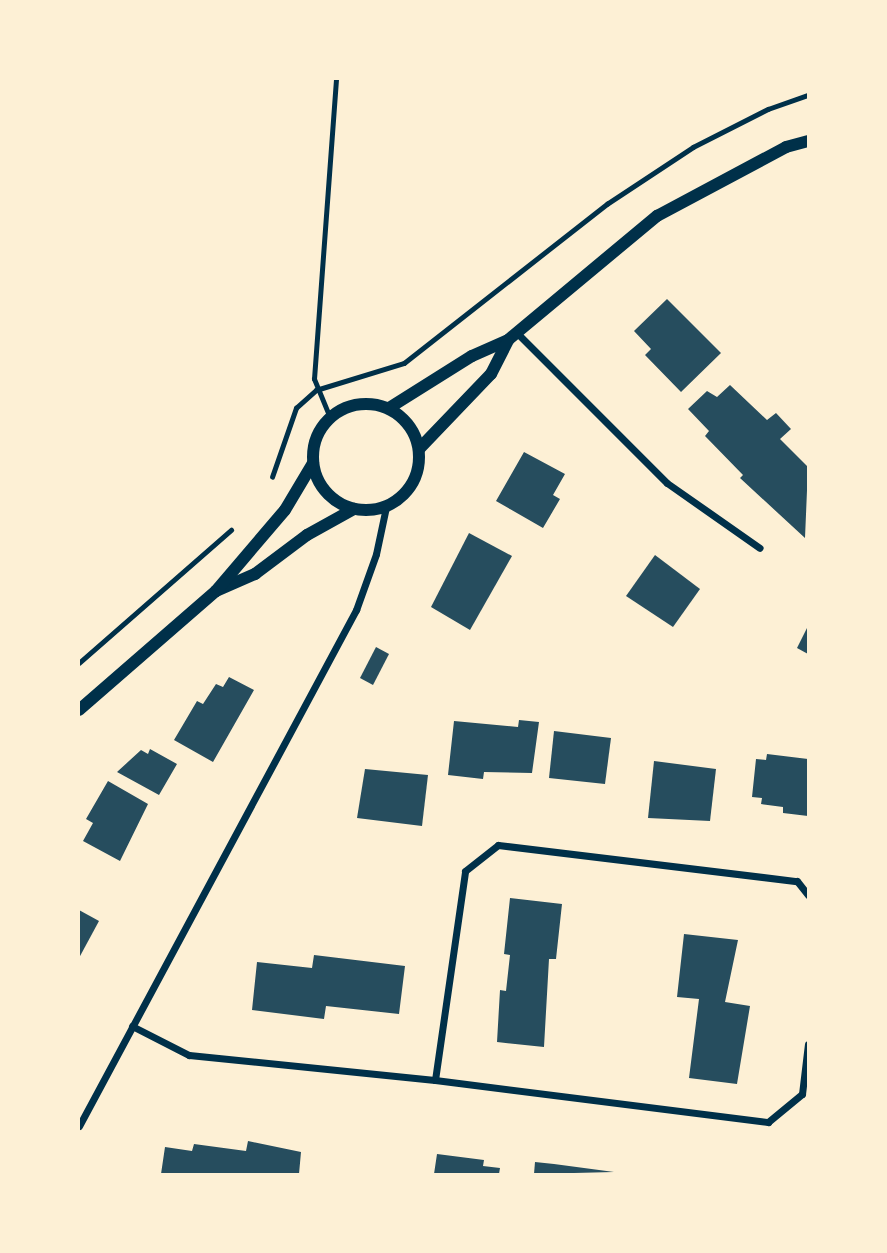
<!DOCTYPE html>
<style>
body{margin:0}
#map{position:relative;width:887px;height:1253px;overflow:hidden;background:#fdf0d5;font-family:Ubuntu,sans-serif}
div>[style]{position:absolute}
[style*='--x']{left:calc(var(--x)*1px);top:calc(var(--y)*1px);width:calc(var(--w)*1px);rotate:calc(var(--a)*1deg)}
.building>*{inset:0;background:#264d5e}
.path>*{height:4.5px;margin:-2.25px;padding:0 2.25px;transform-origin:2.25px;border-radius:2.25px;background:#003049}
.minor>*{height:7px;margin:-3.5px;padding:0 3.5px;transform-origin:3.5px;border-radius:3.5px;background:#003049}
.tertiary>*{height:12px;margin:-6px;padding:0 6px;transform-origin:6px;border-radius:6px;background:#003049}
.tertiary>.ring{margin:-6px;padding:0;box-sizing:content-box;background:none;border:12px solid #003049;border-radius:50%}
span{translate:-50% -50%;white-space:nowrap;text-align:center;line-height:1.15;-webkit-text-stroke:5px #fdf0d5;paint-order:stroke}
.frame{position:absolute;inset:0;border:80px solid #fdf0d5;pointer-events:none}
</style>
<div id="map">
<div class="building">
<i style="clip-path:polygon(667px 299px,721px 353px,681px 392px,645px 355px,651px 349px,634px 331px)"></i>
<i style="clip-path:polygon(730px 385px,767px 420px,776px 413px,791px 429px,780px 439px,808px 467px,805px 538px,740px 478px,743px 475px,705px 436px,709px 431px,688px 409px,707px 391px,717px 397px)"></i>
<i style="clip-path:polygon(524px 452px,565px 474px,553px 495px,560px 499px,543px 528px,496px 501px)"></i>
<i style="clip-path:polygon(469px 533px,512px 556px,470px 630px,431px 607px)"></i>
<i style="clip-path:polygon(655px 555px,700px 589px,673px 627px,626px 596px)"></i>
<i style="clip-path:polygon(808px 626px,808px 654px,797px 648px)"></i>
<i style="clip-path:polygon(376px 647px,389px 654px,373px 685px,360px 678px)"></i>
<i style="clip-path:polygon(229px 677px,254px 690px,213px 762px,174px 740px,197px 701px,203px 704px,216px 684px,223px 687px)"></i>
<i style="clip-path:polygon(519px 720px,539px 722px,532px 773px,484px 772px,483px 779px,448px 775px,454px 721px,518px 727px)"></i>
<i style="clip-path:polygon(554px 731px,611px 738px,605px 784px,549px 778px)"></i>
<i style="clip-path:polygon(150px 749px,177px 764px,159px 795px,117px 772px,141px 750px,148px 754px)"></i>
<i style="clip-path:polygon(767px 754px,808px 759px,808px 816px,783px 813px,783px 807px,761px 804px,762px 798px,752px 797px,756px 759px,766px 760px)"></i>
<i style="clip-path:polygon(654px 761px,716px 769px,710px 821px,648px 818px)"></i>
<i style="clip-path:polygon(365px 769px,428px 775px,422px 826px,357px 818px)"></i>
<i style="clip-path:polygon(108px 781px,148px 804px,120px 861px,83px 841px,93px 823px,86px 819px)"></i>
<i style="clip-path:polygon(510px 898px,562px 904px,556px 959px,549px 959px,544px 1047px,497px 1042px,500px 990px,506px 991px,510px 955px,504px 954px)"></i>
<i style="clip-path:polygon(79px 910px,99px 921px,79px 958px)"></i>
<i style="clip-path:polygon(684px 934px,738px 940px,725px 1002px,750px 1006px,737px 1084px,689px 1078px,699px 999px,677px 997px)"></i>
<i style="clip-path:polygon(314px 955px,405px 966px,399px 1014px,326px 1006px,324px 1019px,252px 1010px,257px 962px,312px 968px)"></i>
<i style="clip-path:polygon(248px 1141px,301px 1152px,299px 1174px,161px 1174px,165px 1147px,192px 1151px,194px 1144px,246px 1151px)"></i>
<i style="clip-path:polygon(437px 1154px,484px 1160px,483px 1166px,500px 1168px,499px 1174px,434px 1174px)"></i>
<i style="clip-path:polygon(535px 1162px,554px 1164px,614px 1172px,534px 1174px)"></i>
</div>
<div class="path">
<i style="--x:330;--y:418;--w:42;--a:-112.3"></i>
<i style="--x:314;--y:379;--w:301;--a:-85.8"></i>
<i style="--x:272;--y:477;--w:73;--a:-70.8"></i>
<i style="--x:296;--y:408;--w:27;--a:-42"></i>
<i style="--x:316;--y:390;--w:92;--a:-17.1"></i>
<i style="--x:404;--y:363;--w:258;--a:-38.1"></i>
<i style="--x:607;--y:204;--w:103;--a:-33.5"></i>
<i style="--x:693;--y:147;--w:84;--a:-26.9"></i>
<i style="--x:768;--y:109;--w:42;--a:-19.3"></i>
<i style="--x:79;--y:663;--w:202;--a:-41.2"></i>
</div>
<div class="minor">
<i style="--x:517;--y:333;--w:212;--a:45"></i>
<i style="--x:667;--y:483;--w:113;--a:35"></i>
<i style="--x:132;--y:1026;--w:64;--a:27"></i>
<i style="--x:189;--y:1055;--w:247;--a:5.8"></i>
<i style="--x:435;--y:1080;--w:336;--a:7.2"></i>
<i style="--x:768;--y:1122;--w:44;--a:-39.5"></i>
<i style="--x:802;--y:1094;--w:50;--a:-83.2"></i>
<i style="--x:435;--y:1080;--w:211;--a:-81.8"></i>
<i style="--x:465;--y:871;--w:42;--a:-38.2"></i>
<i style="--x:498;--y:845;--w:301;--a:6.9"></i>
<i style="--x:797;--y:881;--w:18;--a:52"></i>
<i style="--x:79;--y:1126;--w:586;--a:-61.77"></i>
<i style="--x:356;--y:610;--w:59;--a:-70.3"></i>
<i style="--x:376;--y:554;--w:48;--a:-78"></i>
</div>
<div class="tertiary">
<i class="ring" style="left:313px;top:404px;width:94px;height:94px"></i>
<i style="--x:389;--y:408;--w:98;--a:-32.1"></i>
<i style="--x:472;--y:356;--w:39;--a:-24"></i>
<i style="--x:508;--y:340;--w:194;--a:-39.8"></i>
<i style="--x:657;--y:216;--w:146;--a:-28.1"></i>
<i style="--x:786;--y:147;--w:23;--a:-15"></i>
<i style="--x:419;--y:449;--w:104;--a:-46.2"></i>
<i style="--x:491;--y:374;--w:38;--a:-63"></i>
<i style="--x:216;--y:591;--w:43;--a:-23.6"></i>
<i style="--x:255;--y:574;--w:65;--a:-36.9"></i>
<i style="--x:307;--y:535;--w:54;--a:-29"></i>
<i style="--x:79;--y:710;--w:181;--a:-41"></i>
<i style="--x:216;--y:591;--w:106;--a:-49.6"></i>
<i style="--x:285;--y:510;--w:55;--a:-59.2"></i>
</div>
<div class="frame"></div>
</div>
